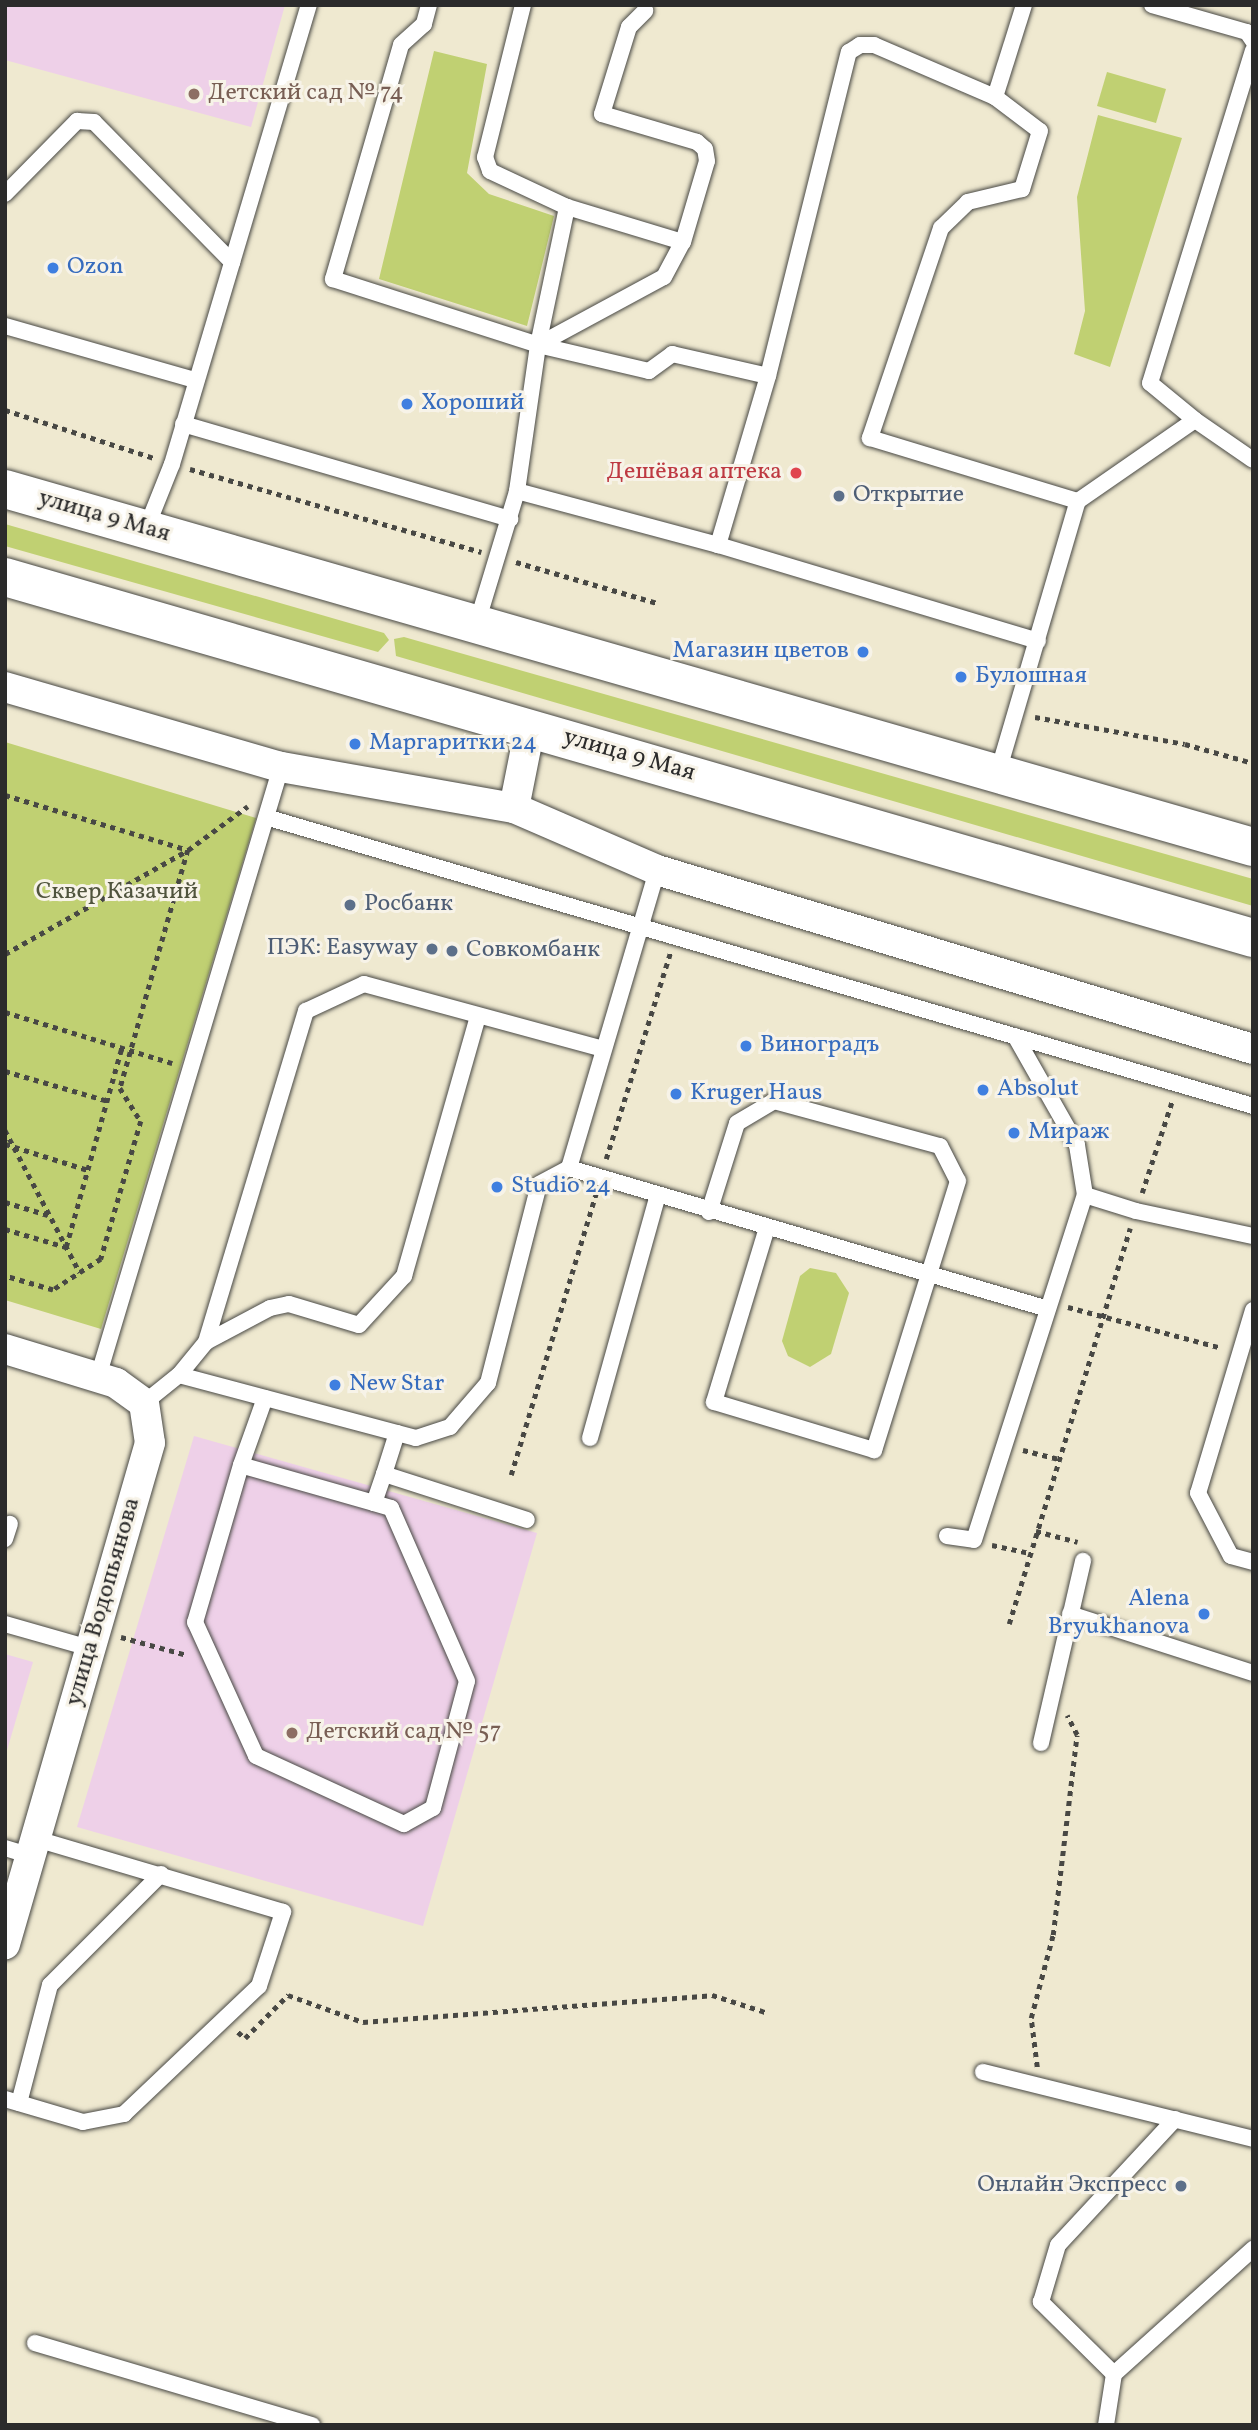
<!DOCTYPE html>
<meta charset="utf-8">
<style>
body{margin:0}
#map{position:relative;width:1258px;height:2430px;overflow:hidden;background:#efe9d0;font-family:Vollkorn,serif}
div>[style]{position:absolute}
[style*='--x']{left:calc(var(--x)*1px);top:calc(var(--y)*1px);width:calc(var(--w)*1px);rotate:calc(var(--a)*1deg)}
.built>*{inset:0;background:#eed0e8}
.green>*{inset:0;background:#c0d072}
.path>*{height:4.5px;margin-top:-2.25px;transform-origin:0;background:repeating-linear-gradient(90deg,#484844 0 5px,transparent 0 10px)}
.roads{filter:drop-shadow(0 0 2px #484844) drop-shadow(0 0 2px #484844)}
.lane>*{height:16px;margin:-8px;padding:0 8px;transform-origin:8px;border-radius:8px;background:#fff}
.street>*{height:30px;margin:-15px;padding:0 15px;transform-origin:15px;border-radius:15px;background:#fff}
.primary>*{height:38px;margin:-19px;padding:0 19px;transform-origin:19px;border-radius:19px;background:#fff}
.dots>*{width:19px;height:19px;translate:-50% -50%;box-sizing:border-box;border:4px solid #f7f3e8;border-radius:50%}
span{translate:-50% -50%;white-space:nowrap;text-align:center;line-height:1.15;-webkit-text-stroke:6px #f7f3e8;paint-order:stroke}
.education-label{font-size:24px;color:#785e54}
.left{translate:0 -50%;text-align:left}
.shop-label{font-size:24px;color:#366cbe}
.right{translate:-100% -50%;text-align:right}
.health-label{font-size:24px;color:#be3a42}
.service-label{font-size:24px;color:#4e5e75}
.street-label{font-size:24px;color:#2b2b2b}
.park-label{font-size:24px;color:#50543d}
.frame{position:absolute;inset:0;border:7px solid #2b2b2b;pointer-events:none}
</style>
<div id="map">
<div class="built">
<i style="clip-path:polygon(5px 5px,285px 5px,251px 127px,5px 60px)"></i>
<i style="clip-path:polygon(194px 1436px,537px 1533px,423px 1926px,77px 1827px)"></i>
<i style="clip-path:polygon(5px 1654px,33px 1662px,5px 1757px)"></i>
</div>
<div class="green">
<i style="clip-path:polygon(434px 51px,487px 64px,467px 173px,489px 194px,554px 216px,527px 326px,379px 279px)"></i>
<i style="clip-path:polygon(1107px 72px,1166px 89px,1156px 123px,1097px 106px)"></i>
<i style="clip-path:polygon(1098px 115px,1182px 138px,1110px 367px,1074px 354px,1085px 311px,1077px 197px)"></i>
<i style="clip-path:polygon(5px 524px,384px 633px,389px 640px,378px 652px,5px 546px)"></i>
<i style="clip-path:polygon(404px 637px,1253px 879px,1253px 906px,396px 656px,394px 639px)"></i>
<i style="clip-path:polygon(5px 742px,256px 818px,101px 1329px,5px 1300px)"></i>
<i style="clip-path:polygon(810px 1268px,836px 1273px,849px 1293px,831px 1354px,810px 1367px,788px 1356px,782px 1341px,800px 1276px)"></i>
</div>
<div class="path">
<i style="--x:5;--y:410;--w:157;--a:17.9"></i>
<i style="--x:190;--y:469;--w:303;--a:15.9"></i>
<i style="--x:516;--y:562;--w:147;--a:16.2"></i>
<i style="--x:1035;--y:717;--w:152;--a:10.2"></i>
<i style="--x:1185;--y:744;--w:71;--a:15.6"></i>
<i style="--x:5;--y:795;--w:191;--a:16.7"></i>
<i style="--x:188;--y:850;--w:248;--a:105.9"></i>
<i style="--x:120;--y:1088;--w:39;--a:58"></i>
<i style="--x:141;--y:1121;--w:144;--a:106.2"></i>
<i style="--x:101;--y:1259;--w:57;--a:147.1"></i>
<i style="--x:53;--y:1290;--w:50;--a:-163.7"></i>
<i style="--x:5;--y:954;--w:210;--a:-29.6"></i>
<i style="--x:188;--y:850;--w:74;--a:-36.3"></i>
<i style="--x:5;--y:1012;--w:175;--a:17"></i>
<i style="--x:5;--y:1071;--w:107;--a:16.2"></i>
<i style="--x:5;--y:1130;--w:161;--a:62.3"></i>
<i style="--x:5;--y:1144;--w:87;--a:17.4"></i>
<i style="--x:606;--y:1159;--w:216;--a:-72.7"></i>
<i style="--x:1142;--y:1193;--w:97;--a:-71.9"></i>
<i style="--x:5;--y:1202;--w:45;--a:16.8"></i>
<i style="--x:5;--y:1229;--w:64;--a:16.4"></i>
<i style="--x:66;--y:1247;--w:208;--a:-74.4"></i>
<i style="--x:1068;--y:1307;--w:159;--a:14.9"></i>
<i style="--x:1023;--y:1450;--w:36;--a:14"></i>
<i style="--x:511;--y:1475;--w:294;--a:-73.2"></i>
<i style="--x:1036;--y:1531;--w:43;--a:14.7"></i>
<i style="--x:992;--y:1545;--w:38;--a:12"></i>
<i style="--x:1009;--y:1624;--w:414;--a:-73"></i>
<i style="--x:121;--y:1637;--w:68;--a:15.3"></i>
<i style="--x:238;--y:2032;--w:9;--a:41"></i>
<i style="--x:245;--y:2038;--w:61;--a:-45"></i>
<i style="--x:288;--y:1995;--w:80;--a:19.8"></i>
<i style="--x:363;--y:2022;--w:350;--a:-4.4"></i>
<i style="--x:712;--y:1995;--w:56;--a:17.8"></i>
<i style="--x:1037;--y:2067;--w:49;--a:-97"></i>
<i style="--x:1031;--y:2018;--w:86;--a:-75.2"></i>
<i style="--x:1053;--y:1935;--w:201;--a:-83.2"></i>
<i style="--x:1077;--y:1735;--w:22;--a:-117"></i>
</div>
<div class="roads">
<div class="lane">
<i style="--x:429;--y:5;--w:20;--a:105"></i>
<i style="--x:424;--y:24;--w:31;--a:138"></i>
<i style="--x:401;--y:45;--w:244;--a:106.2"></i>
<i style="--x:333;--y:279;--w:215;--a:17.8"></i>
<i style="--x:538;--y:345;--w:114;--a:13.2"></i>
<i style="--x:649;--y:371;--w:29;--a:-36"></i>
<i style="--x:672;--y:354;--w:98;--a:12.9"></i>
<i style="--x:523;--y:5;--w:157;--a:104"></i>
<i style="--x:485;--y:157;--w:15;--a:70"></i>
<i style="--x:490;--y:171;--w:85;--a:25.1"></i>
<i style="--x:567;--y:207;--w:121;--a:16.8"></i>
<i style="--x:1152;--y:5;--w:99;--a:15.9"></i>
<i style="--x:1247;--y:32;--w:11;--a:56"></i>
<i style="--x:995;--y:97;--w:96;--a:-72.5"></i>
<i style="--x:5;--y:194;--w:103;--a:-45.4"></i>
<i style="--x:77;--y:121;--w:17;--a:3"></i>
<i style="--x:94;--y:122;--w:197;--a:45.4"></i>
<i style="--x:5;--y:326;--w:197;--a:15.9"></i>
<i style="--x:538;--y:345;--w:141;--a:-78.1"></i>
<i style="--x:1195;--y:420;--w:58;--a:-140.6"></i>
<i style="--x:1150;--y:383;--w:348;--a:-72.8"></i>
<i style="--x:183;--y:424;--w:341;--a:16.2"></i>
<i style="--x:517;--y:491;--w:208;--a:15"></i>
<i style="--x:718;--y:545;--w:334;--a:16.7"></i>
<i style="--x:146;--y:529;--w:70;--a:-68.2"></i>
<i style="--x:172;--y:464;--w:479;--a:-73.4"></i>
<i style="--x:718;--y:545;--w:176;--a:-73.5"></i>
<i style="--x:768;--y:376;--w:334;--a:-76"></i>
<i style="--x:849;--y:52;--w:13;--a:-32"></i>
<i style="--x:860;--y:45;--w:14;--a:0"></i>
<i style="--x:874;--y:45;--w:132;--a:23.3"></i>
<i style="--x:995;--y:97;--w:56;--a:37.1"></i>
<i style="--x:1040;--y:131;--w:61;--a:107.2"></i>
<i style="--x:1022;--y:189;--w:56;--a:166.5"></i>
<i style="--x:968;--y:202;--w:37;--a:136"></i>
<i style="--x:941;--y:228;--w:222;--a:108.7"></i>
<i style="--x:870;--y:438;--w:217;--a:16.9"></i>
<i style="--x:477;--y:623;--w:138;--a:-73.1"></i>
<i style="--x:517;--y:491;--w:148;--a:-81.8"></i>
<i style="--x:538;--y:345;--w:143;--a:-28.4"></i>
<i style="--x:664;--y:277;--w:40;--a:-62"></i>
<i style="--x:683;--y:242;--w:84;--a:-73.5"></i>
<i style="--x:707;--y:161;--w:12;--a:-99"></i>
<i style="--x:705;--y:149;--w:11;--a:-139"></i>
<i style="--x:697;--y:142;--w:99;--a:-163.6"></i>
<i style="--x:602;--y:114;--w:91;--a:-72.8"></i>
<i style="--x:629;--y:27;--w:23;--a:-45"></i>
<i style="--x:998;--y:772;--w:283;--a:-73.6"></i>
<i style="--x:1078;--y:501;--w:142;--a:-34.7"></i>
<i style="--x:1195;--y:420;--w:70;--a:34.6"></i>
<i style="--x:269;--y:818;--w:1025;--a:16.31"></i>
<i style="--x:569;--y:1168;--w:311;--a:-73.5"></i>
<i style="--x:1085;--y:1195;--w:53;--a:17.4"></i>
<i style="--x:1136;--y:1211;--w:120;--a:12.1"></i>
<i style="--x:709;--y:1212;--w:93;--a:-72.5"></i>
<i style="--x:737;--y:1123;--w:43;--a:-30.7"></i>
<i style="--x:774;--y:1101;--w:172;--a:15.2"></i>
<i style="--x:940;--y:1146;--w:39;--a:63"></i>
<i style="--x:958;--y:1181;--w:282;--a:107.3"></i>
<i style="--x:874;--y:1450;--w:167;--a:-163.3"></i>
<i style="--x:714;--y:1402;--w:182;--a:-73.1"></i>
<i style="--x:1253;--y:1310;--w:191;--a:106.7"></i>
<i style="--x:1198;--y:1493;--w:71;--a:62.4"></i>
<i style="--x:1231;--y:1556;--w:23;--a:15"></i>
<i style="--x:206;--y:1342;--w:346;--a:-73.2"></i>
<i style="--x:306;--y:1011;--w:64;--a:-25"></i>
<i style="--x:364;--y:984;--w:248;--a:15.2"></i>
<i style="--x:179;--y:1375;--w:245;--a:14.9"></i>
<i style="--x:416;--y:1438;--w:36;--a:-18"></i>
<i style="--x:450;--y:1427;--w:58;--a:-49.2"></i>
<i style="--x:488;--y:1383;--w:205;--a:-75.6"></i>
<i style="--x:539;--y:1184;--w:34;--a:-28"></i>
<i style="--x:569;--y:1168;--w:499;--a:16.4"></i>
<i style="--x:98;--y:1377;--w:637;--a:-73.3"></i>
<i style="--x:144;--y:1403;--w:45;--a:-38.7"></i>
<i style="--x:179;--y:1375;--w:43;--a:-50.7"></i>
<i style="--x:206;--y:1342;--w:72;--a:-28"></i>
<i style="--x:270;--y:1308;--w:19;--a:-12"></i>
<i style="--x:289;--y:1304;--w:73;--a:16.7"></i>
<i style="--x:359;--y:1325;--w:67;--a:-47.4"></i>
<i style="--x:404;--y:1276;--w:270;--a:-74.1"></i>
<i style="--x:397;--y:1433;--w:43;--a:107.6"></i>
<i style="--x:384;--y:1474;--w:150;--a:17.8"></i>
<i style="--x:590;--y:1438;--w:252;--a:-74.4"></i>
<i style="--x:241;--y:1465;--w:71;--a:-70.3"></i>
<i style="--x:374;--y:1503;--w:138;--a:-164.1"></i>
<i style="--x:241;--y:1465;--w:164;--a:106.3"></i>
<i style="--x:195;--y:1622;--w:147;--a:65.5"></i>
<i style="--x:256;--y:1756;--w:163;--a:24.7"></i>
<i style="--x:404;--y:1824;--w:33;--a:-29"></i>
<i style="--x:433;--y:1808;--w:131;--a:-75"></i>
<i style="--x:467;--y:1681;--w:189;--a:-113.7"></i>
<i style="--x:391;--y:1508;--w:18;--a:-164"></i>
<i style="--x:374;--y:1503;--w:31;--a:-71"></i>
<i style="--x:947;--y:1536;--w:27;--a:8"></i>
<i style="--x:974;--y:1540;--w:362;--a:-72.2"></i>
<i style="--x:1085;--y:1195;--w:51;--a:-99.1"></i>
<i style="--x:1077;--y:1145;--w:125;--a:-119.6"></i>
<i style="--x:5;--y:1539;--w:16;--a:-72"></i>
<i style="--x:1070;--y:1614;--w:192;--a:17.9"></i>
<i style="--x:5;--y:1624;--w:91;--a:15.9"></i>
<i style="--x:1041;--y:1743;--w:187;--a:-77"></i>
<i style="--x:5;--y:1848;--w:27;--a:17"></i>
<i style="--x:983;--y:2072;--w:278;--a:13.9"></i>
<i style="--x:5;--y:2099;--w:81;--a:16.4"></i>
<i style="--x:83;--y:2122;--w:42;--a:-11"></i>
<i style="--x:124;--y:2114;--w:186;--a:-43.5"></i>
<i style="--x:259;--y:1986;--w:78;--a:-72"></i>
<i style="--x:283;--y:1912;--w:258;--a:-163.5"></i>
<i style="--x:19;--y:2103;--w:122;--a:-75.3"></i>
<i style="--x:50;--y:1985;--w:157;--a:-45"></i>
<i style="--x:35;--y:2343;--w:289;--a:16.5"></i>
<i style="--x:1114;--y:2374;--w:187;--a:-42"></i>
<i style="--x:1106;--y:2425;--w:52;--a:-81.1"></i>
<i style="--x:1114;--y:2374;--w:103;--a:-135.4"></i>
<i style="--x:1041;--y:2302;--w:59;--a:-73.4"></i>
<i style="--x:1058;--y:2245;--w:172;--a:-47.1"></i>
</div>
<div class="street">
<i style="--x:5;--y:687;--w:287;--a:16.2"></i>
<i style="--x:281;--y:767;--w:237;--a:10"></i>
<i style="--x:514;--y:808;--w:156;--a:23.4"></i>
<i style="--x:657;--y:870;--w:622;--a:16.72"></i>
<i style="--x:514;--y:808;--w:82;--a:-78.7"></i>
<i style="--x:5;--y:1349;--w:116;--a:17"></i>
<i style="--x:116;--y:1383;--w:34;--a:36"></i>
<i style="--x:144;--y:1403;--w:40;--a:81.5"></i>
<i style="--x:150;--y:1443;--w:522;--a:106.14"></i>
</div>
<div class="primary">
<i style="--x:5;--y:489;--w:1298;--a:16.01"></i>
<i style="--x:5;--y:577;--w:1299;--a:16.13"></i>
</div>
</div>
<div class="dots">
<i style="left:194px;top:94px;background:#8d6e63"></i>
<i style="left:53px;top:268px;background:#3f7fe0"></i>
<i style="left:407px;top:404px;background:#3f7fe0"></i>
<i style="left:796px;top:473px;background:#e0444e"></i>
<i style="left:839px;top:496px;background:#5c6f8a"></i>
<i style="left:863px;top:652px;background:#3f7fe0"></i>
<i style="left:961px;top:677px;background:#3f7fe0"></i>
<i style="left:355px;top:744px;background:#3f7fe0"></i>
<i style="left:350px;top:905px;background:#5c6f8a"></i>
<i style="left:432px;top:949px;background:#5c6f8a"></i>
<i style="left:452px;top:951px;background:#5c6f8a"></i>
<i style="left:746px;top:1046px;background:#3f7fe0"></i>
<i style="left:983px;top:1090px;background:#3f7fe0"></i>
<i style="left:676px;top:1094px;background:#3f7fe0"></i>
<i style="left:1014px;top:1133px;background:#3f7fe0"></i>
<i style="left:497px;top:1187px;background:#3f7fe0"></i>
<i style="left:335px;top:1385px;background:#3f7fe0"></i>
<i style="left:1204px;top:1614px;background:#3f7fe0"></i>
<i style="left:292px;top:1733px;background:#8d6e63"></i>
<i style="left:1181px;top:2186px;background:#5c6f8a"></i>
</div>
<div class="education-label">
<span class="left" style="left:208px;top:94px">Детский сад № 74</span>
<span class="left" style="left:306px;top:1733px">Детский сад № 57</span>
</div>
<div class="shop-label">
<span class="left" style="left:67px;top:268px">Ozon</span>
<span class="left" style="left:421px;top:404px">Хороший</span>
<span class="right" style="left:849px;top:652px">Магазин цветов</span>
<span class="left" style="left:975px;top:677px">Булошная</span>
<span class="left" style="left:369px;top:744px">Маргаритки 24</span>
<span class="left" style="left:760px;top:1046px">Виноградъ</span>
<span class="left" style="left:997px;top:1090px">Absolut</span>
<span class="left" style="left:690px;top:1094px">Kruger Haus</span>
<span class="left" style="left:1028px;top:1133px">Мираж</span>
<span class="left" style="left:511px;top:1187px">Studio 24</span>
<span class="left" style="left:349px;top:1385px">New Star</span>
<span class="right" style="left:1190px;top:1614px">Alena<br>Bryukhanova</span>
</div>
<div class="health-label">
<span class="right" style="left:782px;top:473px">Дешёвая аптека</span>
</div>
<div class="service-label">
<span class="left" style="left:853px;top:496px">Открытие</span>
<span class="left" style="left:364px;top:905px">Росбанк</span>
<span class="right" style="left:418px;top:949px">ПЭК: Easyway</span>
<span class="left" style="left:466px;top:951px">Совкомбанк</span>
<span class="right" style="left:1167px;top:2186px">Онлайн Экспресс</span>
</div>
<div class="street-label">
<span style="left:104px;top:517px;rotate:16deg">улица 9 Мая</span>
<span style="left:629px;top:756px;rotate:16deg">улица 9 Мая</span>
<span style="left:104px;top:1602px;rotate:-74deg">улица Водопьянова</span>
</div>
<div class="park-label">
<span style="left:117px;top:893px">Сквер Казачий</span>
</div>
<div class="frame"></div>
</div>
